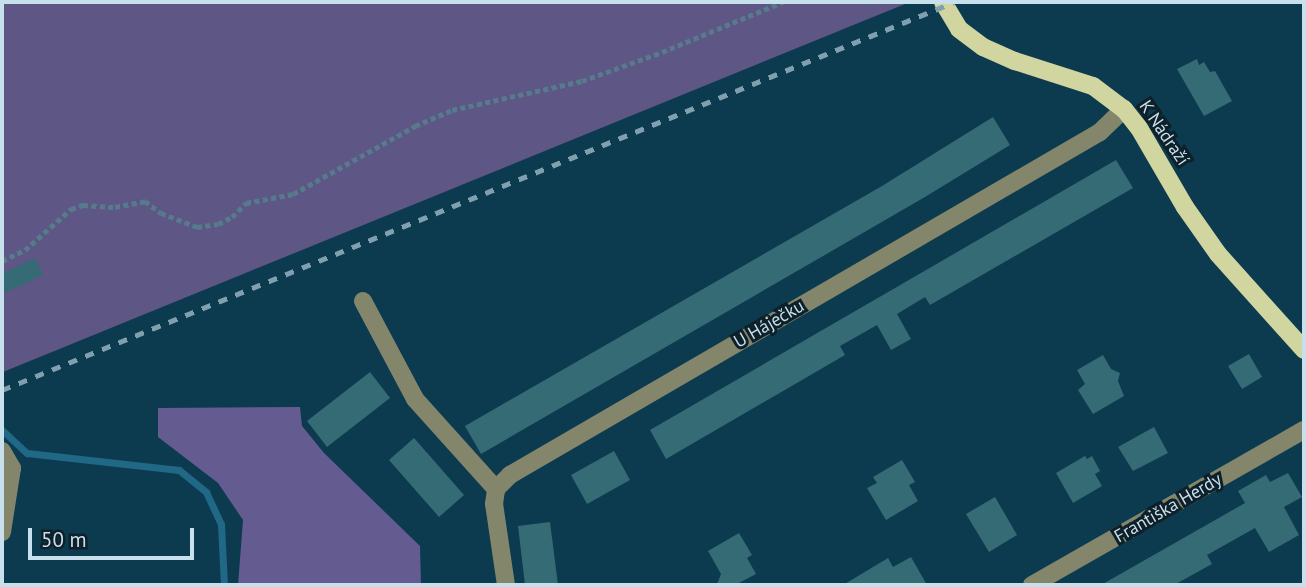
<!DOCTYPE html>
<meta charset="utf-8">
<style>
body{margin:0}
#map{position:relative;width:1306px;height:587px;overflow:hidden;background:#0c3b4f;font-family:"PT Sans",sans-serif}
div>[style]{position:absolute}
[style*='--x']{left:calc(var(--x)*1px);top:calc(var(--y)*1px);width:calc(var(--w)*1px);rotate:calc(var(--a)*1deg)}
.green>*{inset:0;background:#5e5684}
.forest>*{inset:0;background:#645b90}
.stream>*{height:7px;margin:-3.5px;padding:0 3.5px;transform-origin:3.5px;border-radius:3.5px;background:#216786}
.building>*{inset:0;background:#346b75}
.path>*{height:4.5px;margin-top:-2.25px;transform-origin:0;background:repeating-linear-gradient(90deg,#557b8c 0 5px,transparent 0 8.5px)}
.minor>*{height:18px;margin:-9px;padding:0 9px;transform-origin:9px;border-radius:9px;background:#84866c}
.major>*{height:18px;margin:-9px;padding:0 9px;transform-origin:9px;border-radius:9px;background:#d1d59f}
.rail>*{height:5px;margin-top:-2.5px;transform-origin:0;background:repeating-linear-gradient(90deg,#80a0b0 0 9px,transparent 0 18px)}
span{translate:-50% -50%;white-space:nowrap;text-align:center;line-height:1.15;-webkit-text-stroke:6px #0e2029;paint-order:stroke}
.street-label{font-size:18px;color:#c8dfec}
.frame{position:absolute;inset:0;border:4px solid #c8dfec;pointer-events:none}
.scale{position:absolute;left:28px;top:528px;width:166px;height:32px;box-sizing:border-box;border:4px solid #c8dfec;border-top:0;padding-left:9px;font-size:21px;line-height:24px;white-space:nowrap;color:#c8dfec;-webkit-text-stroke:5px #0e2029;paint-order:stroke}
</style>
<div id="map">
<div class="green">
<i style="clip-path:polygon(2px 2px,910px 2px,3px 372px)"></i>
</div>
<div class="forest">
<i style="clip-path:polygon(300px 407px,302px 426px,324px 453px,420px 546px,421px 585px,238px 585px,243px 520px,218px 483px,158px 437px,158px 408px)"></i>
</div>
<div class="stream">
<i style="--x:2;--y:430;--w:34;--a:43"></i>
<i style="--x:27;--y:453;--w:153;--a:6.4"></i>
<i style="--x:179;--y:470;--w:35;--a:39"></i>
<i style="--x:206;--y:492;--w:35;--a:65"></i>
<i style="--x:221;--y:524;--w:61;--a:87.2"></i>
</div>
<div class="building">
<i style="clip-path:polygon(1197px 59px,1199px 65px,1204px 62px,1210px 72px,1215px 71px,1232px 101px,1204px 116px,1177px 69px)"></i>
<i style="clip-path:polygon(993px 117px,1010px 145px,925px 197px,481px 454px,465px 426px,882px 186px)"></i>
<i style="clip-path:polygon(1116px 160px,1133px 188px,930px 305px,925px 297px,897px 314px,911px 339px,891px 350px,877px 325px,840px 346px,845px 355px,666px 459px,650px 430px)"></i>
<i style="clip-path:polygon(35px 258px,43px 275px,2px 294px,2px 274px)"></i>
<i style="clip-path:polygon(1249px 354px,1262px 377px,1242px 389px,1228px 366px)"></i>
<i style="clip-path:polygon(1103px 355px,1111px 369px,1120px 373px,1118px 381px,1124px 396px,1093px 414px,1078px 390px,1085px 384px,1077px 370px)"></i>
<i style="clip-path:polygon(370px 372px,390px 398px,327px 447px,307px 421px)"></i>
<i style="clip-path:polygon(1154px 427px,1168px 453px,1133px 471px,1118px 447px)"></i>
<i style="clip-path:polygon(414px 438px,464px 495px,439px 517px,389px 460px)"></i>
<i style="clip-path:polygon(614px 451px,630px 480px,587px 504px,571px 475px)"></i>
<i style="clip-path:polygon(1085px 456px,1087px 459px,1092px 456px,1100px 471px,1095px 474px,1102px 486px,1073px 503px,1056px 473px)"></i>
<i style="clip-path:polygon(902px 460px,915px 482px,909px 485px,918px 501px,886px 520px,867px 488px,877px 483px,873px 477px)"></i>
<i style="clip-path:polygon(1288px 473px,1302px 497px,1284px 507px,1299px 535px,1269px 552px,1255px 528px,1207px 555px,1212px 564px,1174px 585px,1101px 585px,1245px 503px,1238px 491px,1266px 475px,1270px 482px)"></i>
<i style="clip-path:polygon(995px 497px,1017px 535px,989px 552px,966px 514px)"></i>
<i style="clip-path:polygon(550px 522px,558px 585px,525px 585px,518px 526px)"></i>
<i style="clip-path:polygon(739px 533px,752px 555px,747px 558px,756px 574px,735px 585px,717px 584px,721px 574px,708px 551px)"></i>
<i style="clip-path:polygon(911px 557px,927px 585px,843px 585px,888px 558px,893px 567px)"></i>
</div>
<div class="path">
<i style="--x:2;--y:261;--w:25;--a:-26"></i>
<i style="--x:25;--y:250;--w:62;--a:-41.7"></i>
<i style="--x:71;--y:209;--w:13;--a:-18"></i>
<i style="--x:83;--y:205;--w:32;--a:4"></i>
<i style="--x:115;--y:207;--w:31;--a:-11"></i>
<i style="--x:145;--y:201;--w:20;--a:37"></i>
<i style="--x:161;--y:213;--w:39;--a:21"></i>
<i style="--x:197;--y:227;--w:21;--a:-8"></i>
<i style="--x:218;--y:224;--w:16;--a:-27"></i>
<i style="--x:232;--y:217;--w:20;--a:-45"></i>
<i style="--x:246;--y:203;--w:48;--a:-10.8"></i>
<i style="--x:293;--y:194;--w:140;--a:-29.1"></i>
<i style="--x:415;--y:126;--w:40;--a:-23.4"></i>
<i style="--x:452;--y:110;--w:133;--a:-12.6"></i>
<i style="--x:582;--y:81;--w:85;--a:-19.9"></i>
<i style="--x:662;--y:52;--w:131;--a:-22.5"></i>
</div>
<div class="minor">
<i style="--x:363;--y:301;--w:111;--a:62"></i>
<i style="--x:415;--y:399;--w:121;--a:48"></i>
<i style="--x:2;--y:451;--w:20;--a:60"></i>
<i style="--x:12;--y:468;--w:65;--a:98.9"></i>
<i style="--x:506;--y:585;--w:82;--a:-98.4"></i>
<i style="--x:494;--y:504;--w:15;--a:-82"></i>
<i style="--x:496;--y:489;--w:20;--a:-45"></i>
<i style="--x:510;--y:475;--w:682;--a:-30.17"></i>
<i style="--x:1100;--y:132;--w:33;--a:-44"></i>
<i style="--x:1032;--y:585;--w:313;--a:-29.7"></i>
</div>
<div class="major">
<i style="--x:943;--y:2;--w:31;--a:59"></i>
<i style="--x:959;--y:29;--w:30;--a:37"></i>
<i style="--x:983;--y:47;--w:35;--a:24"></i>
<i style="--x:1015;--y:61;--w:82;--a:17.8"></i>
<i style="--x:1093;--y:86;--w:39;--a:37"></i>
<i style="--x:1124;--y:109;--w:24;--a:52"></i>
<i style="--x:1139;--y:128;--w:91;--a:59.8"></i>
<i style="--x:1185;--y:207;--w:57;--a:54.9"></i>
<i style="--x:1218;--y:254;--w:129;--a:48.1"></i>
</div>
<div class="rail">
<i style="--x:2;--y:390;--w:1028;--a:-22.17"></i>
</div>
<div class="street-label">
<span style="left:1164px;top:133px;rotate:56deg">K Nádraží</span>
<span style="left:769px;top:324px;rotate:-30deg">U Háječku</span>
<span style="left:1168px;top:508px;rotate:-30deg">Františka Herdy</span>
</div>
<div class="frame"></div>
<div class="scale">50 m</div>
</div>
